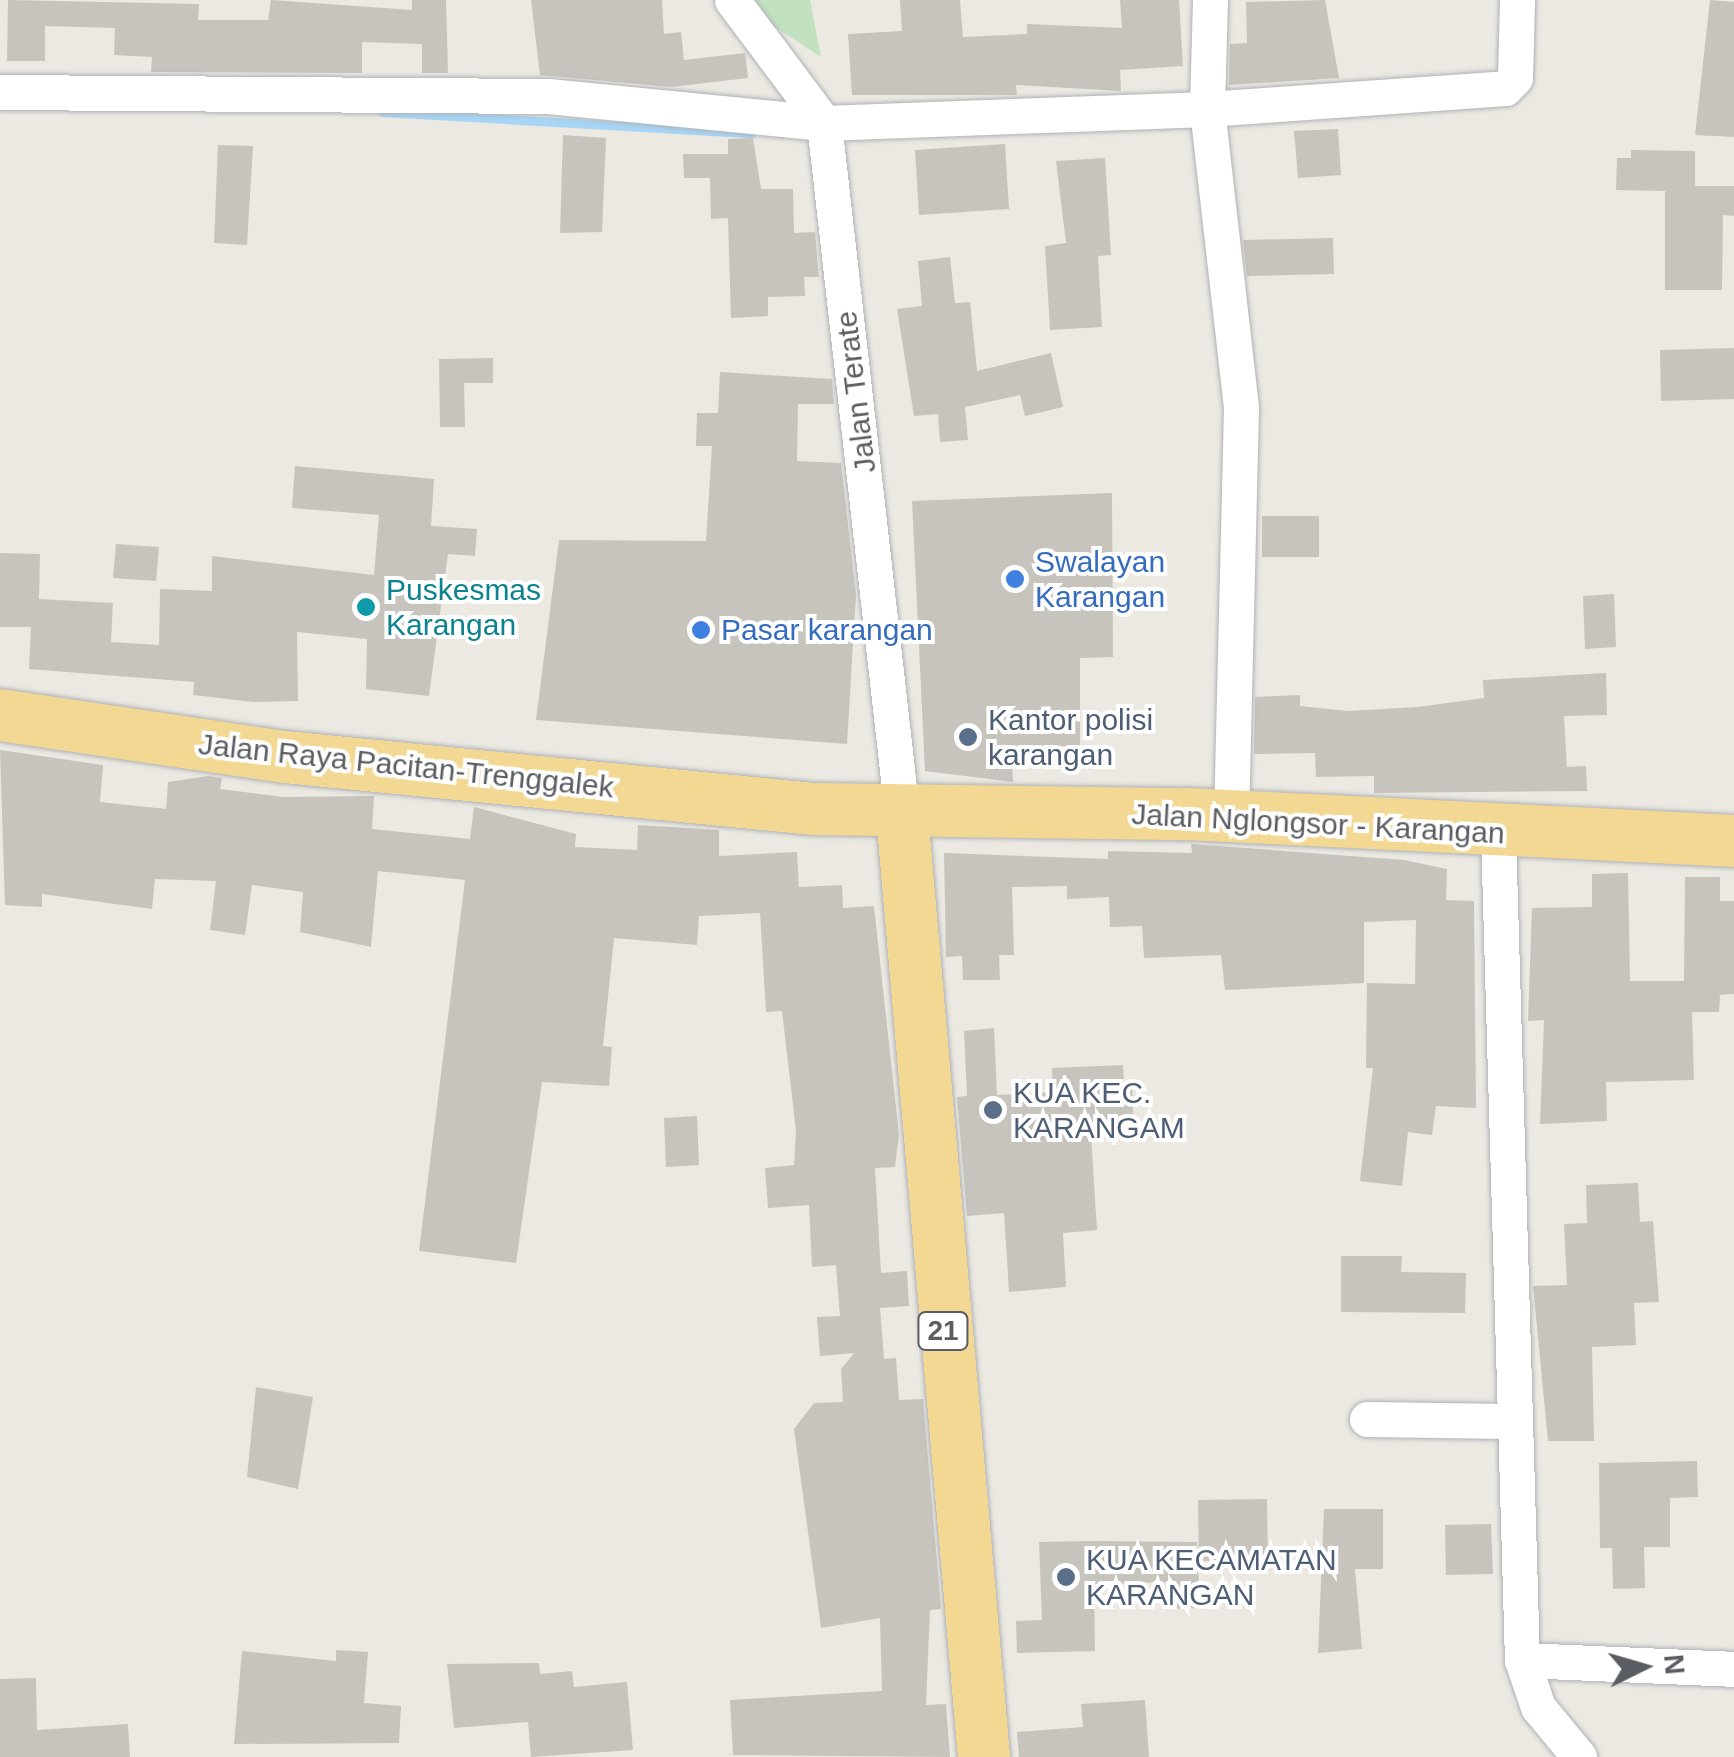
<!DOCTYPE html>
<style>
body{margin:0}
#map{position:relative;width:1734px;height:1757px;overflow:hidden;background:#ebe9e2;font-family:Helvetica,sans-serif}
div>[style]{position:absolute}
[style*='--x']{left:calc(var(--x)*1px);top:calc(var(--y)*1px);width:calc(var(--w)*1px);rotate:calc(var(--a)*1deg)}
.green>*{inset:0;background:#c1e1c0}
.stream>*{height:9px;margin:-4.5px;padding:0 4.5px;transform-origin:4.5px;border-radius:4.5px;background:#a7d5f6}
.building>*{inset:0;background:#c7c4be}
.roads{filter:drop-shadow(0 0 2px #afb2b6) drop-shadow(0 0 2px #afb2b6)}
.minor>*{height:35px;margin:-17.5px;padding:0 17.5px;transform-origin:17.5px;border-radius:17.5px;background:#fff}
.highway>*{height:52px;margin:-26px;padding:0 26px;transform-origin:26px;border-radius:26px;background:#f2d892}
.dots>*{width:28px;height:28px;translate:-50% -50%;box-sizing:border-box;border:5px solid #fff;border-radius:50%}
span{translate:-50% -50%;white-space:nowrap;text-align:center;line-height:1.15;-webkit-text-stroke:8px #fff;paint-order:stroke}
.shield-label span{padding:2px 8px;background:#fff;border:2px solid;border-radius:8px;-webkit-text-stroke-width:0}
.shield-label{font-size:28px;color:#5a5d61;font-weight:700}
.street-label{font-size:30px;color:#5a5d61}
.shop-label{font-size:30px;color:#366cbe}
.left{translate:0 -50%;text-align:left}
.culture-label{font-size:30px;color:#0d838f}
.service-label{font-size:30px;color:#4e5e75}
.north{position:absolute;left:1594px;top:1617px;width:100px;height:100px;-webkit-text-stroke:8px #fff;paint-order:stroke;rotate:85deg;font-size:28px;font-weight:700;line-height:40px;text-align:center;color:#5a5d61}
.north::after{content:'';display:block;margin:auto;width:35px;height:45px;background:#5a5d61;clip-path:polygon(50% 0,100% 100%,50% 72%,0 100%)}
</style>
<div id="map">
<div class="green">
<i style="clip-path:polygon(748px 0,810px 0,821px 57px,764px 20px)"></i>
</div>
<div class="stream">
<i style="--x:382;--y:112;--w:370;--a:3.3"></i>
</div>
<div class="building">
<i style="clip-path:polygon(8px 0,199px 4px,198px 20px,268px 20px,271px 0,412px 10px,412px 0,446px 0,448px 73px,422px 73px,422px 44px,362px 42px,362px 73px,151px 72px,152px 57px,114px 55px,115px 28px,45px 26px,45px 61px,7px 61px)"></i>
<i style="clip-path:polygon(531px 0,662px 0,664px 34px,681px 32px,684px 60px,745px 53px,748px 78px,671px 87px,540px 75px)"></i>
<i style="clip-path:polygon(900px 0,960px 0,963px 37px,1027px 34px,1027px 24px,1122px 28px,1120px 0,1179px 0,1183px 66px,1120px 70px,1121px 91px,1016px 85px,1017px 95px,852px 95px,848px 34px,902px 31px)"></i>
<i style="clip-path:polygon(1325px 0,1339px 78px,1229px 85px,1230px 44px,1247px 43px,1246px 2px)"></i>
<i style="clip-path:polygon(1710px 0,1734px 2px,1734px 137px,1695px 135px)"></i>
<i style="clip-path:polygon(1338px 129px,1341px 175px,1298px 178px,1294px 131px)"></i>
<i style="clip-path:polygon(563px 135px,606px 138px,602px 232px,560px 233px)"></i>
<i style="clip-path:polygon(753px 138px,761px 189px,793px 189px,794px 233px,815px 232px,819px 277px,804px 277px,805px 296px,768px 297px,768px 316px,731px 318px,728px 218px,711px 219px,710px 178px,684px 178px,683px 154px,728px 154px,728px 139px)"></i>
<i style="clip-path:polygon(1005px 144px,1009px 209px,919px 215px,915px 150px)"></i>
<i style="clip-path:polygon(218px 145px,253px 146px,247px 245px,214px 243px)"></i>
<i style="clip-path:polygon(1631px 150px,1695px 151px,1695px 186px,1734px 186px,1734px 216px,1723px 215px,1722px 290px,1665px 290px,1665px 191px,1616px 190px,1617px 158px,1631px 158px)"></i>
<i style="clip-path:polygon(1105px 158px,1111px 255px,1098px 256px,1102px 327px,1050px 330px,1045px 246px,1066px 243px,1056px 161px)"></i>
<i style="clip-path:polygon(1333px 238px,1334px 274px,1247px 276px,1243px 240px)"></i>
<i style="clip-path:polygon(950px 257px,955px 303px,970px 302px,977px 371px,1051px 353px,1063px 407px,1025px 416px,1020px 395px,965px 407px,968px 440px,940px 442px,938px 414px,914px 416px,897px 309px,922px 306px,918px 261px)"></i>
<i style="clip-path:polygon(1734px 348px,1734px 399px,1661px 401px,1660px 350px)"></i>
<i style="clip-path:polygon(493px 358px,493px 383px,464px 383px,465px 427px,440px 427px,439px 359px)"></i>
<i style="clip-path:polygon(720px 372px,832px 379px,834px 404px,798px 404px,797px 461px,841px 463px,856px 594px,847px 744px,536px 720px,559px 540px,706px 541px,712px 446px,696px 446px,697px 413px,718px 413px)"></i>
<i style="clip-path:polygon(295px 466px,434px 479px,431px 526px,477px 529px,475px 556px,448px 554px,429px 696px,366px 689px,367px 639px,297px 632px,298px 701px,253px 702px,193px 695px,194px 682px,29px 669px,31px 627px,0 627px,0 553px,40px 554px,39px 599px,113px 603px,111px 642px,159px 645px,160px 589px,212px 591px,212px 556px,374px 575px,379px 515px,292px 508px)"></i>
<i style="clip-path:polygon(1112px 493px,1113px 657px,1080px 658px,1080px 746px,1011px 748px,1013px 782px,925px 771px,912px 501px)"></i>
<i style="clip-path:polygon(1262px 516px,1319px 516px,1319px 557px,1262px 557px)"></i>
<i style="clip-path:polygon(116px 544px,159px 547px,156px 581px,113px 578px)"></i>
<i style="clip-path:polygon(1614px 594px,1616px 647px,1585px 649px,1583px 596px)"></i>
<i style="clip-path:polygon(1606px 673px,1607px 715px,1564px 716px,1567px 767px,1586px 766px,1587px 791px,1374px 793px,1374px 776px,1316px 777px,1315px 753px,1254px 754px,1255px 697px,1300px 695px,1300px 706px,1348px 711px,1418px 707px,1484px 698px,1483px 680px)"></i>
<i style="clip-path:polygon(0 750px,103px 765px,100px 802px,166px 809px,168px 782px,208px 776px,222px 778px,220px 789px,283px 797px,374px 796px,372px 829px,470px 839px,474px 807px,576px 834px,575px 847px,637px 850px,638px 825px,719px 830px,719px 856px,797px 852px,799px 887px,842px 885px,843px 908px,874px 906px,899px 1135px,895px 1167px,875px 1168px,881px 1273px,907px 1271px,909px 1306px,880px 1308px,884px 1359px,896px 1358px,899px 1400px,923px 1399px,941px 1609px,930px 1610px,926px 1705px,946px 1704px,950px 1757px,733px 1755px,730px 1700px,882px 1691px,880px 1618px,821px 1628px,794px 1429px,814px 1403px,843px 1402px,841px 1369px,854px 1353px,820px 1356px,817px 1317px,840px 1316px,836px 1265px,812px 1267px,809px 1205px,768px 1208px,765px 1168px,794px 1165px,796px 1131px,782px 1011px,766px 1012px,760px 913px,699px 916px,697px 945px,614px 938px,603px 1046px,612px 1047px,609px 1086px,542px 1082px,516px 1263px,419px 1251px,465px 880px,378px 871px,371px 947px,300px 932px,303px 892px,252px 885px,245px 935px,210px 930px,216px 881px,155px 879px,152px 909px,42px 894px,42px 907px,5px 905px)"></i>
<i style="clip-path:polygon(1191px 844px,1404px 860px,1447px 869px,1446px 900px,1474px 901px,1476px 1108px,1436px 1106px,1432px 1135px,1408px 1132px,1402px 1186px,1360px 1181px,1373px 1068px,1366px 1068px,1367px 983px,1415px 984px,1416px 920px,1364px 922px,1364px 983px,1225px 990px,1221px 955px,1144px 958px,1142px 926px,1110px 927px,1109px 897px,1067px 899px,1067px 886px,1012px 887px,1014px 955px,999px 955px,1000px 980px,963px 980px,962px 956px,946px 957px,944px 853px,1108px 859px,1108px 851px,1192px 853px)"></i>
<i style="clip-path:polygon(1628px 873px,1630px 981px,1684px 981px,1685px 877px,1720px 877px,1720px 901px,1734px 901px,1734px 994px,1720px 995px,1719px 1012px,1692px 1012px,1694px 1080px,1606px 1082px,1607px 1121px,1540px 1124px,1544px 1020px,1528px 1021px,1532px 908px,1592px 907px,1592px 874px)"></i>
<i style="clip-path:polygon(994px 1028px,997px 1095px,1053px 1092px,1052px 1068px,1123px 1065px,1124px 1084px,1132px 1084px,1134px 1132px,1091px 1135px,1097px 1230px,1063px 1233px,1066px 1287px,1009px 1292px,1004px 1213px,967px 1216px,957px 1097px,967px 1096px,964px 1031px)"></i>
<i style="clip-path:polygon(697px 1116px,699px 1165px,666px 1167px,664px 1118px)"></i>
<i style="clip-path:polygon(1638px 1183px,1640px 1222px,1653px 1221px,1659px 1302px,1634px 1303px,1636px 1345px,1592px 1347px,1594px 1441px,1548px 1441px,1533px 1286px,1567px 1285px,1564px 1224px,1587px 1223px,1586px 1185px)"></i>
<i style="clip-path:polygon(1341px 1256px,1402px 1256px,1401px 1272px,1466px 1273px,1465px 1313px,1341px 1312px)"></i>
<i style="clip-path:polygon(256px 1387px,313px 1397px,298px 1489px,247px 1477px)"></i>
<i style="clip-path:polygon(1697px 1461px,1698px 1497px,1670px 1498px,1670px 1547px,1644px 1547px,1645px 1588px,1613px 1589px,1612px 1548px,1600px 1548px,1599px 1463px)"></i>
<i style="clip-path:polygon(1267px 1499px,1268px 1560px,1199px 1561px,1198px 1500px)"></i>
<i style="clip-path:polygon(1324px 1509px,1383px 1509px,1383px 1569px,1355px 1569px,1362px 1649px,1318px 1653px)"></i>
<i style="clip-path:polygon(1491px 1524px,1493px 1574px,1446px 1575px,1445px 1525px)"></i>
<i style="clip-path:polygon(1090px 1541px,1197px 1542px,1200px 1608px,1171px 1609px,1171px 1582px,1094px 1584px,1095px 1651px,1017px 1653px,1016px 1621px,1042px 1620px,1039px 1542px)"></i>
<i style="clip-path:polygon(336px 1650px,368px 1652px,364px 1703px,401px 1706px,399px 1743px,234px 1744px,242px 1651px,336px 1661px)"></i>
<i style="clip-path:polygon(539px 1663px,540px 1674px,572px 1671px,574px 1687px,627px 1682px,633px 1750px,531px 1757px,528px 1722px,454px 1728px,447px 1664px)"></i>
<i style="clip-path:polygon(36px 1678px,37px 1730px,128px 1724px,130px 1757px,0 1757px,0 1679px)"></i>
<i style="clip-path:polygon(1145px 1700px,1149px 1757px,1019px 1757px,1017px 1732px,1083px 1727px,1081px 1704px)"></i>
</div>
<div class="roads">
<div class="minor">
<i style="--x:732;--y:0;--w:154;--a:53.2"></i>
<i style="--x:824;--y:123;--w:695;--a:83.56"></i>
<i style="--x:1210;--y:0;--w:109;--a:91.6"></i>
<i style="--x:1207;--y:109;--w:302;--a:83.5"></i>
<i style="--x:1241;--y:409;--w:407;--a:91.4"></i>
<i style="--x:0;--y:92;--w:548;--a:0.42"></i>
<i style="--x:548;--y:96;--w:277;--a:5.6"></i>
<i style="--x:824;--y:123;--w:383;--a:-2.1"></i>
<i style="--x:1207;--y:109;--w:299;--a:-4"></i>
<i style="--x:1505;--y:88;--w:14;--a:-45"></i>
<i style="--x:1515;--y:78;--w:78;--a:-88.5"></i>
<i style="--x:1498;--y:833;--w:827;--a:88.34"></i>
<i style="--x:1522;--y:1660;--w:50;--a:71.2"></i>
<i style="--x:1538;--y:1707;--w:65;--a:50.6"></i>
<i style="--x:1367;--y:1419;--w:143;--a:0.8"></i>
<i style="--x:1522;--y:1660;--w:212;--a:2.4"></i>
</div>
<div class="highway">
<i style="--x:0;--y:715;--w:288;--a:8.4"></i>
<i style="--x:285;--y:757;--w:531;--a:5.62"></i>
<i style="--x:813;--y:809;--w:375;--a:0.8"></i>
<i style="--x:1188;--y:814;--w:547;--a:2.83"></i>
<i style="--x:902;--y:814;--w:947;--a:85.03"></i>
</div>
</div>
<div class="dots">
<i style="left:1015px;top:579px;background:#3f7fe0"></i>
<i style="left:366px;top:607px;background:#0f9aa8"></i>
<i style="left:701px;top:630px;background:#3f7fe0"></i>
<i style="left:968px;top:737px;background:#5c6f8a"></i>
<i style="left:993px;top:1110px;background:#5c6f8a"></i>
<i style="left:1066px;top:1577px;background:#5c6f8a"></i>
</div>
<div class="shield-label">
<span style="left:943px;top:1331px">21</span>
</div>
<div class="street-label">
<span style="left:856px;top:392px;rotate:-97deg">Jalan Terate</span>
<span style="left:406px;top:766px;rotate:6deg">Jalan Raya Pacitan-Trenggalek</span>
<span style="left:1318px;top:824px;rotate:3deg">Jalan Nglongsor - Karangan</span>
</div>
<div class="shop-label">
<span class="left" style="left:1035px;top:579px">Swalayan<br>Karangan</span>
<span class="left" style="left:721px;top:630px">Pasar karangan</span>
</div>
<div class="culture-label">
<span class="left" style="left:386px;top:607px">Puskesmas<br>Karangan</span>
</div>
<div class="service-label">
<span class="left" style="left:988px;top:737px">Kantor polisi<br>karangan</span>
<span class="left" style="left:1013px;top:1110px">KUA KEC.<br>KARANGAM</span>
<span class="left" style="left:1086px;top:1577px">KUA KECAMATAN<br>KARANGAN</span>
</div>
<div class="north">N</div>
</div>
